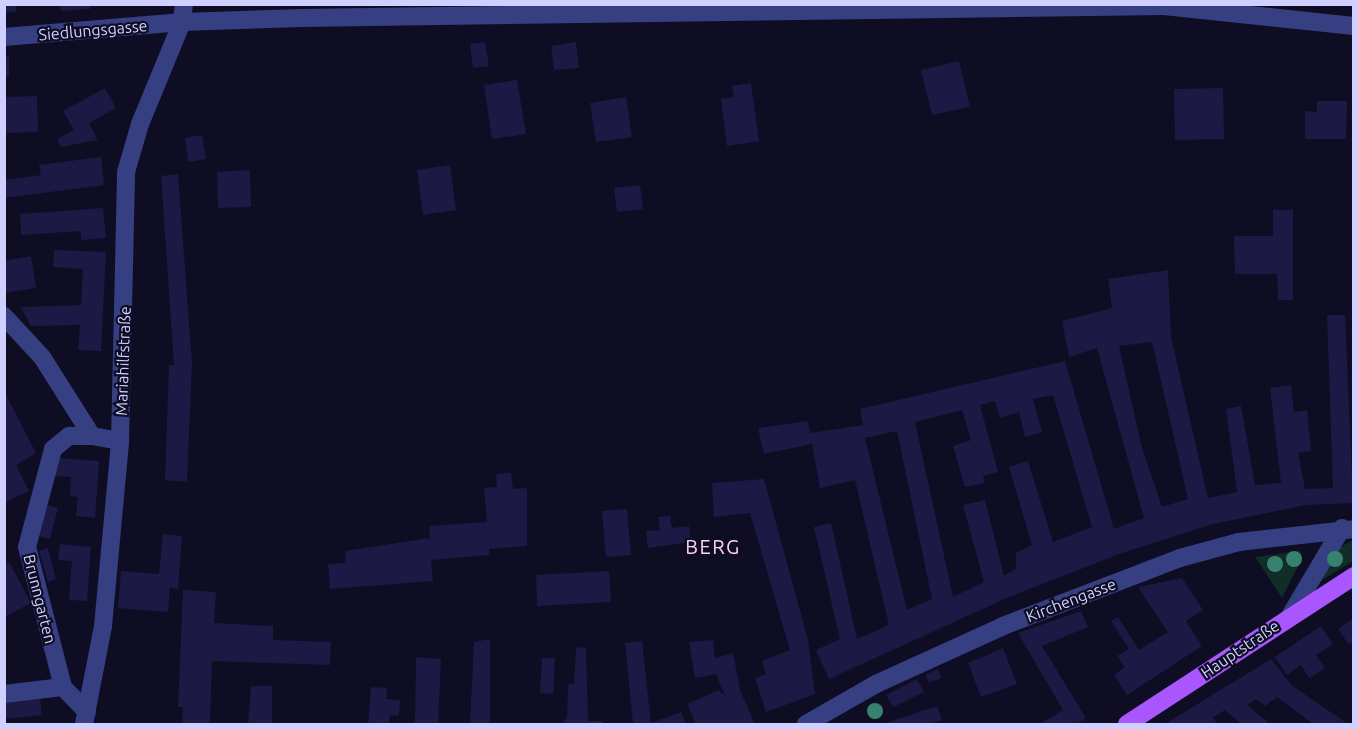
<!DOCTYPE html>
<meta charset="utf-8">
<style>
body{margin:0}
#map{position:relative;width:1358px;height:729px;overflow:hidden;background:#0e0d23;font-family:Ubuntu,sans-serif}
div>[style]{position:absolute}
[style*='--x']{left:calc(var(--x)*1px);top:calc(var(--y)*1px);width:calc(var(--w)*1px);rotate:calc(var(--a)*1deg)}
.green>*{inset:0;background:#102d28}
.building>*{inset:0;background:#1c1944}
.minor>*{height:18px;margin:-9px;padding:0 9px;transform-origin:9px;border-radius:9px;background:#373f83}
.major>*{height:18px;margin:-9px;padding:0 9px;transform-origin:9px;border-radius:9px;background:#a956ff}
.trees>*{width:16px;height:16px;margin:-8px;border-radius:50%;background:#37826e}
span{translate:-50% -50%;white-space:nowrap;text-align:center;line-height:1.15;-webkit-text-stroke:4.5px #0e0d23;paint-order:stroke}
.street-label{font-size:16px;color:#cfd0ff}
.quarter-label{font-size:20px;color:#ffd1f5;letter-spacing:1.5px}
.frame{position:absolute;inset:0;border:6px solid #cfd0ff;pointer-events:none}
</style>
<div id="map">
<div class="green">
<i style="clip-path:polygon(1353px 540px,1353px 561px,1319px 582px,1339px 548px)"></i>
<i style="clip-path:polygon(1300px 551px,1302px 558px,1282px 598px,1255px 557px)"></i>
</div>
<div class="building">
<i style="clip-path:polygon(4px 4px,16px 4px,16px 12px,4px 13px)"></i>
<i style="clip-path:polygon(60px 4px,90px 4px,90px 9px,61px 11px)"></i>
<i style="clip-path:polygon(485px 42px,489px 66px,473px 68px,470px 44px)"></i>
<i style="clip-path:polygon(576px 42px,579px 68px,554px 70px,551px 46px)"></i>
<i style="clip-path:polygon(9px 56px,9px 76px,4px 77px,4px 57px)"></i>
<i style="clip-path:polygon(959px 61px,970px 107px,932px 115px,921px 70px)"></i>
<i style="clip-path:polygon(517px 80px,526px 134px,492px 139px,484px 85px)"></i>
<i style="clip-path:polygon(751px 83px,759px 141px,727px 146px,721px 99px,734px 97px,732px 86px)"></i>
<i style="clip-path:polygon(105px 88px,116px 108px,89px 123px,98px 140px,61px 147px,57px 139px,74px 130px,63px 111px)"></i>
<i style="clip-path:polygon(1223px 88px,1224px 139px,1175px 140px,1174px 89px)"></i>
<i style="clip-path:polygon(37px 96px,38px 132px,4px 133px,4px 97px)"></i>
<i style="clip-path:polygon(626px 97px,632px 137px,596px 142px,590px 103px)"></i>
<i style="clip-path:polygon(1317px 101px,1347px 101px,1346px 139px,1305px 139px,1305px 111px,1317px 112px)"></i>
<i style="clip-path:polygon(202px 135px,206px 159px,188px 162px,185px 138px)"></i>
<i style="clip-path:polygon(101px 157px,104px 185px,4px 198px,4px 180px,41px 175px,39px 165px)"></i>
<i style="clip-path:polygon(450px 165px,456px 210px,423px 215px,417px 170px)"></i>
<i style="clip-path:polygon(250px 170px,251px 207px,218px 208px,217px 172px)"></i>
<i style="clip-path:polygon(178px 174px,192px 364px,187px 482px,165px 480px,169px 365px,174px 365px,161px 176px)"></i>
<i style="clip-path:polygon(640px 185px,643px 209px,617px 212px,614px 188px)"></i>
<i style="clip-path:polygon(103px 208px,106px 238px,81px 240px,81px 231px,21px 235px,20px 214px)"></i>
<i style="clip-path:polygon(1273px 210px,1293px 210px,1293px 300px,1278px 300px,1277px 274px,1235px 274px,1234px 236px,1273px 236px)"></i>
<i style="clip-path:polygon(54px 250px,106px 252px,101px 351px,78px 350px,80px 325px,31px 326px,21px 307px,81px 305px,83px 269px,53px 267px)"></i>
<i style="clip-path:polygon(31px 256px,36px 288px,4px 293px,4px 261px)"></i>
<i style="clip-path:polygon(evenodd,1168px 270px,1171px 337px,1208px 498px,1237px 492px,1226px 409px,1241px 406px,1255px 485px,1281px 483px,1270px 388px,1291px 385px,1294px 412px,1307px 410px,1311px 451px,1298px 453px,1305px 489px,1333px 488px,1327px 315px,1345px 315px,1353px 503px,1306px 505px,1213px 524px,1122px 553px,1009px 597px,829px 679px,816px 650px,840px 639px,814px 527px,831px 523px,857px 639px,889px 625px,855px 480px,820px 488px,812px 444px,764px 454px,758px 428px,808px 421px,810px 433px,863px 425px,860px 409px,1065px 361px,1114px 529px,1144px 518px,1097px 348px,1069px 357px,1062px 321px,1112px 308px,1108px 279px,1168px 270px,1152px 342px,1188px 499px,1162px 507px,1142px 448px,1119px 346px,1152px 342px,1168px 270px,1053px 395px,1092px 527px,1053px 542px,1028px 461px,1009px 467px,1032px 545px,1016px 553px,1016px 569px,1004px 576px,985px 500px,963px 505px,984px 582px,953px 597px,915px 422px,962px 410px,971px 440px,953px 446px,965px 487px,985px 483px,983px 476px,998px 472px,980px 405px,995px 401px,1000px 418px,1019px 412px,1025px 437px,1042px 432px,1033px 399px,1053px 395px,1168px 270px,897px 431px,932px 599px,907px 610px,865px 438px,897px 431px)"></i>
<i style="clip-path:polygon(4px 391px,36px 453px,16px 465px,29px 491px,4px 503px)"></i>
<i style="clip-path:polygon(56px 458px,99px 461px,95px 518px,76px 516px,78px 497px,70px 496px,71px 477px,54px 476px)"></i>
<i style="clip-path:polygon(511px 473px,513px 489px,527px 488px,527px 546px,489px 549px,489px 555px,431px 560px,433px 581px,330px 589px,328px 564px,346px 563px,345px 551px,430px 538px,429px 526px,487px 522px,484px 488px,497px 487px,496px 474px)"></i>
<i style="clip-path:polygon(764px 479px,808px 640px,815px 694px,766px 712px,755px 678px,766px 674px,762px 661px,790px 650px,750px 513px,714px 517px,712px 483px)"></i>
<i style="clip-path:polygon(46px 505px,58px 508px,50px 539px,38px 536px)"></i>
<i style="clip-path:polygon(627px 509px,631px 555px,606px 557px,602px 511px)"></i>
<i style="clip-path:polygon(670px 516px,672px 528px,689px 526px,691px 542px,648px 548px,646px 531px,660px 530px,658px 517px)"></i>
<i style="clip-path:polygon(163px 534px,182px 536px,178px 589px,170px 588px,168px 612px,118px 608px,121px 571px,159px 574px)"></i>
<i style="clip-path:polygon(60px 544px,91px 547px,87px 601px,69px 600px,72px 561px,58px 560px)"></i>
<i style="clip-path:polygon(48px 548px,56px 579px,48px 582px,39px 551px)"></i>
<i style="clip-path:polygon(9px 562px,31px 603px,4px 617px,4px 565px)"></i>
<i style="clip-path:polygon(609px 571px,611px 602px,537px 606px,536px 575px)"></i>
<i style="clip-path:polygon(1182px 578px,1203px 610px,1186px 621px,1202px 646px,1127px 695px,1114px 675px,1125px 667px,1117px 656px,1129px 649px,1111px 621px,1118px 617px,1139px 650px,1168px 632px,1138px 587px)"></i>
<i style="clip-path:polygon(183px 590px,216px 592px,214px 623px,273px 626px,273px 640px,331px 642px,330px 665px,212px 661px,210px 724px,182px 724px,183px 707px,178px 707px)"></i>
<i style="clip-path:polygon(1081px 611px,1088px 627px,1042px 646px,1086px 718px,1076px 724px,1040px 724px,1063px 710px,1018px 633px)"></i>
<i style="clip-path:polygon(1353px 619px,1353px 642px,1349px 645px,1338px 629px)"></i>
<i style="clip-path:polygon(1321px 626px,1333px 644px,1316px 655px,1325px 668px,1309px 678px,1301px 665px,1287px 675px,1275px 657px)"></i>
<i style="clip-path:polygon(490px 639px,490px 724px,470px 724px,474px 642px)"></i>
<i style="clip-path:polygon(713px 640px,715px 658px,733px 653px,740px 690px,755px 724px,696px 724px,687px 704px,719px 690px,725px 696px,716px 674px,695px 678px,689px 642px)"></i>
<i style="clip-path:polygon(642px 641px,651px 723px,681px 712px,686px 724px,633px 724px,625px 643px)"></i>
<i style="clip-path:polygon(576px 647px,586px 648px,588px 721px,603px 721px,603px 724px,561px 724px,567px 718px,568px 684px,574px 684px)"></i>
<i style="clip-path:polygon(1003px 648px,1017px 684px,981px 697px,968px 663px)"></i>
<i style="clip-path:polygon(416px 657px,441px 659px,438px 724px,415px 724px)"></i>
<i style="clip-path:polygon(542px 658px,555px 658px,553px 694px,540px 693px)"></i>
<i style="clip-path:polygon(1271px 659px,1291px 685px,1348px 724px,1313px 724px,1277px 697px,1265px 706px,1256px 699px,1247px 705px,1270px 724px,1241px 724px,1225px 710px,1213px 717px,1217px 724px,1165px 724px)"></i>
<i style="clip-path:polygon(938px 669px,941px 678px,929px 683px,926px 675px)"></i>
<i style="clip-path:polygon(917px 679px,924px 692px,893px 707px,886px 695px)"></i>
<i style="clip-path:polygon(251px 686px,272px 686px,272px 724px,248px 724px)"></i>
<i style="clip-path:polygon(371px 687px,387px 688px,386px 699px,400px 700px,399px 716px,390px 715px,389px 724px,368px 724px)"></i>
<i style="clip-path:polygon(40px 698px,42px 715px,4px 719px,4px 702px)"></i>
<i style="clip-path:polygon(937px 706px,942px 720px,929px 724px,883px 724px)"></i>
</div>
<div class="minor">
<i style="--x:4;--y:37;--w:179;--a:-4.8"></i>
<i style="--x:182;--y:22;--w:119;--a:-1.9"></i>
<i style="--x:301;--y:18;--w:863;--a:-0.8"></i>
<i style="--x:1164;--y:6;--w:191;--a:6"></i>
<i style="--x:4;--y:316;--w:56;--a:47.2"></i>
<i style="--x:42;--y:357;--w:93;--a:57.7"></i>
<i style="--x:92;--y:436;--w:28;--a:10"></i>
<i style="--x:1291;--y:614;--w:100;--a:-59.3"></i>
<i style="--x:4;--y:694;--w:59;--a:-6.8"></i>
<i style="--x:87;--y:712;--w:35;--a:-134"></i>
<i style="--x:63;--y:687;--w:145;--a:-104.4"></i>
<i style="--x:27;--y:547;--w:101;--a:-75.1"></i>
<i style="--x:53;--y:449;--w:21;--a:-39"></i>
<i style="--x:69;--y:436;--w:23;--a:0"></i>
<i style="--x:84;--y:724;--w:100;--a:-79"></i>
<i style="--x:103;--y:626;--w:186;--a:-84.7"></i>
<i style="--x:120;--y:441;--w:269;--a:-88.7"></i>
<i style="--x:126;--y:172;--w:50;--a:-73.7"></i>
<i style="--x:140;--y:124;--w:110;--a:-67.6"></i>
<i style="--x:182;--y:22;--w:18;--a:-84"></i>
<i style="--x:806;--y:724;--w:81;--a:-29.7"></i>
<i style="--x:876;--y:684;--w:140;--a:-24.5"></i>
<i style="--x:1003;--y:626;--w:190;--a:-21"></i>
<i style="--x:1180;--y:558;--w:61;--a:-15.2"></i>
<i style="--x:1239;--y:542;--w:116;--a:-6.4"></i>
</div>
<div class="major">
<i style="--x:1127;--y:724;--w:271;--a:-33.1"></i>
</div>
<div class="trees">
<i style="left:1294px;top:559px"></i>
<i style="left:1335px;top:559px"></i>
<i style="left:1275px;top:564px"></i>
<i style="left:875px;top:711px"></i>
</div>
<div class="street-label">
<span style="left:93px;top:30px;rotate:-5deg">Siedlungsgasse</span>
<span style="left:123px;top:361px;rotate:-88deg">Mariahilfstraße</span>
<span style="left:40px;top:599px;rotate:76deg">Brunngarten</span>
<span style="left:1071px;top:600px;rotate:-21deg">Kirchengasse</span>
<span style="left:1240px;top:649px;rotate:-34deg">Hauptstraße</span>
</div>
<div class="quarter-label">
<span style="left:713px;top:546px">BERG</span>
</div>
<div class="frame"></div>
</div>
